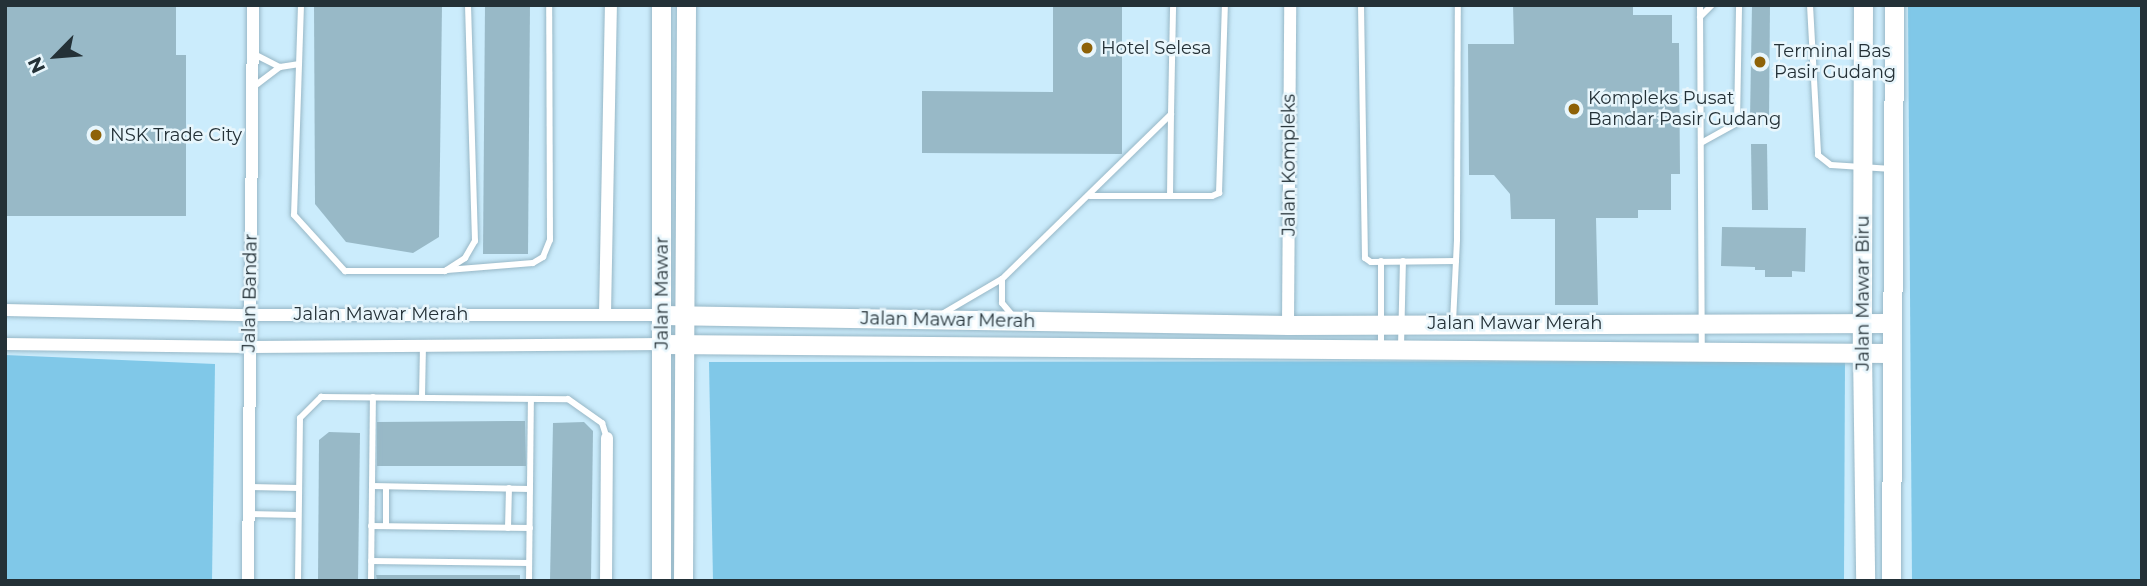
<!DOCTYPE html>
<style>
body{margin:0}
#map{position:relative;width:2147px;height:586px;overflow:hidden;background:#cbecfc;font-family:Montserrat,sans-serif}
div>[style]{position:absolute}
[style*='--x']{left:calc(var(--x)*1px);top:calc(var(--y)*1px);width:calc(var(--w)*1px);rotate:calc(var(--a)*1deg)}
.green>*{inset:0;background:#80c8e8}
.building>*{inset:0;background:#98b9c7}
.roads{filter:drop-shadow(0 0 2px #97b7c6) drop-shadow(0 0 2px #97b7c6)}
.lane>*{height:6px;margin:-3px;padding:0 3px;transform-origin:3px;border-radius:3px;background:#fff}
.street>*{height:12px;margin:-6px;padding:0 6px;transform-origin:6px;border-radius:6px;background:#fff}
.secondary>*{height:19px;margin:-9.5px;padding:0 9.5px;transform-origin:9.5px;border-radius:9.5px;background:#fff}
.dots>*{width:19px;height:19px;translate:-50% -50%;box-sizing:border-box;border:4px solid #e8f6fc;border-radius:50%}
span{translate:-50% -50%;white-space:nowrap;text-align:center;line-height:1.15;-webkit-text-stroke:5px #e8f6fc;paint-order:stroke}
.poi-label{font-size:18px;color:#243137}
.left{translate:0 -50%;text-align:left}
.street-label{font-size:18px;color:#243137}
.frame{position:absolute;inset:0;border:7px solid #243137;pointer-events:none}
.north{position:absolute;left:21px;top:21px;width:70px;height:70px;-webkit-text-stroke:5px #e8f6fc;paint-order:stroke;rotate:245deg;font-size:19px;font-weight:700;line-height:28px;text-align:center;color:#243137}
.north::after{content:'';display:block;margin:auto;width:24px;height:32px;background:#243137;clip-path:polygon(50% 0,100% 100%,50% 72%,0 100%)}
</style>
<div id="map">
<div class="green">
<i style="clip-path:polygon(1908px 5px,2142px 5px,2142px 581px,1912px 581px)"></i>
<i style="clip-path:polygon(5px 355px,215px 364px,212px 581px,5px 581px)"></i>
<i style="clip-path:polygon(1845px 361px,1844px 581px,713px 581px,709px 362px)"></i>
</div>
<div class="building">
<i style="clip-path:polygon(5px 5px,176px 5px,176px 55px,186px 55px,186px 216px,5px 216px)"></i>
<i style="clip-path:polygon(314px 5px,442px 5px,439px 237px,413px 253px,346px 242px,315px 204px)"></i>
<i style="clip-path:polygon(485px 5px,530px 5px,528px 254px,483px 254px)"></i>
<i style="clip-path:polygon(1053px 5px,1122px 5px,1122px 154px,922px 153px,922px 91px,1053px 92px)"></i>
<i style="clip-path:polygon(1513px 5px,1633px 5px,1633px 15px,1672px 15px,1672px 43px,1679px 43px,1680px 174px,1671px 174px,1671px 210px,1638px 210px,1638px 218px,1596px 218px,1598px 305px,1555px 305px,1555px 219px,1511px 219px,1510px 194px,1494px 175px,1469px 175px,1468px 44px,1514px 44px)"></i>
<i style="clip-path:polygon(1752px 5px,1770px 5px,1769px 119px,1750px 118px)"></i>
<i style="clip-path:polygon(1751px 144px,1767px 144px,1768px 210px,1752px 210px)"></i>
<i style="clip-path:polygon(1722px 227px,1806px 228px,1805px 272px,1792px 271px,1792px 277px,1765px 277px,1765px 270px,1755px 270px,1755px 267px,1721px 266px)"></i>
<i style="clip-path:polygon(525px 421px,526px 466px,377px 466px,377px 422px)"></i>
<i style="clip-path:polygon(584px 422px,593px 431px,591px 581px,550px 581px,553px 423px)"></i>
<i style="clip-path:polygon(329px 432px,360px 433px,358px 581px,318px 581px,319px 440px)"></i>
<i style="clip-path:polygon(376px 575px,520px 575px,520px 581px,377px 581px)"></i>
</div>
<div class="roads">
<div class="lane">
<i style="--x:301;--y:5;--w:210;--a:91.9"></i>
<i style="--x:294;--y:215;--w:76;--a:47.7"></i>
<i style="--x:345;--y:271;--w:100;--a:0"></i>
<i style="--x:445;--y:271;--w:24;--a:-33"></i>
<i style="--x:465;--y:258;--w:20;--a:-60"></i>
<i style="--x:475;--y:241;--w:236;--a:-91.7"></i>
<i style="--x:1361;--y:5;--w:253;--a:89.1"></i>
<i style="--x:1365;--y:258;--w:7;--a:34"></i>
<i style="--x:1371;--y:262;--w:85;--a:-0.7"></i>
<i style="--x:1700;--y:5;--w:345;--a:89.7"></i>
<i style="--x:1810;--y:5;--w:150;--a:86.9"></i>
<i style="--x:1818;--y:155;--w:16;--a:38"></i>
<i style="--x:1831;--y:165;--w:61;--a:3.8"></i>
<i style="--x:1700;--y:17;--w:17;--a:-45"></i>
<i style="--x:254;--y:54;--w:29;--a:27"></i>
<i style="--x:252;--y:88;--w:35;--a:-37"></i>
<i style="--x:280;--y:67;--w:18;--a:-9"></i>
<i style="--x:1701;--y:143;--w:41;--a:-29.1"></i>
<i style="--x:1737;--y:123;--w:118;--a:-89"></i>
<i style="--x:1090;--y:196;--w:122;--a:0"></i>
<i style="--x:1212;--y:196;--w:8;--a:-23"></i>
<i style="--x:1219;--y:193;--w:188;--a:-88.2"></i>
<i style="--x:1170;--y:196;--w:82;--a:-89.3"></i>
<i style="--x:1381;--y:261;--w:85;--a:90"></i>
<i style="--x:447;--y:270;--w:86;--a:-4.7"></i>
<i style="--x:533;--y:263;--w:12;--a:-31"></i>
<i style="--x:543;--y:257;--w:18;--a:-68"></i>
<i style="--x:550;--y:240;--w:235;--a:-90.2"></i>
<i style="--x:1002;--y:279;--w:24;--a:90"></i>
<i style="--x:1002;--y:303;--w:16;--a:50"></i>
<i style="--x:942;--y:314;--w:69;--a:-30.3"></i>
<i style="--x:1002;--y:279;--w:236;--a:-44.3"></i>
<i style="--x:1171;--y:114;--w:109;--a:-88.9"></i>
<i style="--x:1453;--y:322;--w:82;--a:-87.2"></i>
<i style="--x:1457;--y:240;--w:235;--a:-89.8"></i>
<i style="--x:1401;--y:347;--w:86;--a:-88.7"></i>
<i style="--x:422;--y:397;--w:50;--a:-88.9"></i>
<i style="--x:372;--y:486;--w:158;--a:1.1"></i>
<i style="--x:250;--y:487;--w:49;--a:1.2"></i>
<i style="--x:248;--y:514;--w:50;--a:1.1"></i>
<i style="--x:371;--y:526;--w:159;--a:0.7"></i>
<i style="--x:386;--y:526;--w:39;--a:-90"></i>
<i style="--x:508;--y:528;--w:40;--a:-88.6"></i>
<i style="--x:371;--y:561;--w:158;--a:0.7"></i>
<i style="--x:298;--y:581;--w:163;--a:-89.3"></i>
<i style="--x:300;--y:418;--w:30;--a:-45"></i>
<i style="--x:321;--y:397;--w:247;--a:0.5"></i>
<i style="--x:568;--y:399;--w:42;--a:35.2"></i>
<i style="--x:602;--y:423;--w:16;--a:72"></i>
<i style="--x:371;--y:581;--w:184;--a:-89.4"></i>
<i style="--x:529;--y:581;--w:182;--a:-89.4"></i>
</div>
<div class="street">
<i style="--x:5;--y:310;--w:245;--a:1.2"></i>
<i style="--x:250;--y:315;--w:412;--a:0"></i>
<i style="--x:605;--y:314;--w:309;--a:-88.9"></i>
<i style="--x:1288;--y:325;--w:320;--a:-89.6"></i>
<i style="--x:5;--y:344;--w:245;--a:0.7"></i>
<i style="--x:250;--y:347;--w:413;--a:-0.4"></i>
<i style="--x:248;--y:581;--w:576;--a:-89.5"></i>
<i style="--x:606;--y:581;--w:143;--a:-89.6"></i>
</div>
<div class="secondary">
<i style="--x:1863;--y:5;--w:347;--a:90.2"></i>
<i style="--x:1862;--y:352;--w:229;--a:89.2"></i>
<i style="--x:662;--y:315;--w:626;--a:0.92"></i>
<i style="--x:1288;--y:325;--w:603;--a:-0.19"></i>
<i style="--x:663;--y:344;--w:1227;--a:0.42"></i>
<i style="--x:661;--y:581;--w:576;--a:-90"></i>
<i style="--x:683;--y:581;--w:576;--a:-89.7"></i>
<i style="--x:1891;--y:581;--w:576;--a:-89.7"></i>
</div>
</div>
<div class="dots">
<i style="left:1087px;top:48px;background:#8e6208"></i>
<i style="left:1760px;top:62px;background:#8e6208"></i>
<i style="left:1574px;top:109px;background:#8e6208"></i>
<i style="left:96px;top:135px;background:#8e6208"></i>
</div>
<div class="poi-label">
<span class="left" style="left:1101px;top:48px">Hotel Selesa</span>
<span class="left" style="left:1774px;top:62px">Terminal Bas<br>Pasir Gudang</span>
<span class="left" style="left:1588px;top:109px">Kompleks Pusat<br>Bandar Pasir Gudang</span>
<span class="left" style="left:110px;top:135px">NSK Trade City</span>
</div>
<div class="street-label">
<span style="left:1289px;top:165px;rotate:-90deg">Jalan Kompleks</span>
<span style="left:250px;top:293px;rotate:-89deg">Jalan Bandar</span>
<span style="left:662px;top:293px;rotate:-90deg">Jalan Mawar</span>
<span style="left:1863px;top:293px;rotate:-90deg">Jalan Mawar Biru</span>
<span style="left:381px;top:314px">Jalan Mawar Merah</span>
<span style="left:948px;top:320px;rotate:1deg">Jalan Mawar Merah</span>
<span style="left:1515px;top:323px">Jalan Mawar Merah</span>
</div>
<div class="frame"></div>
<div class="north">N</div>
</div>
